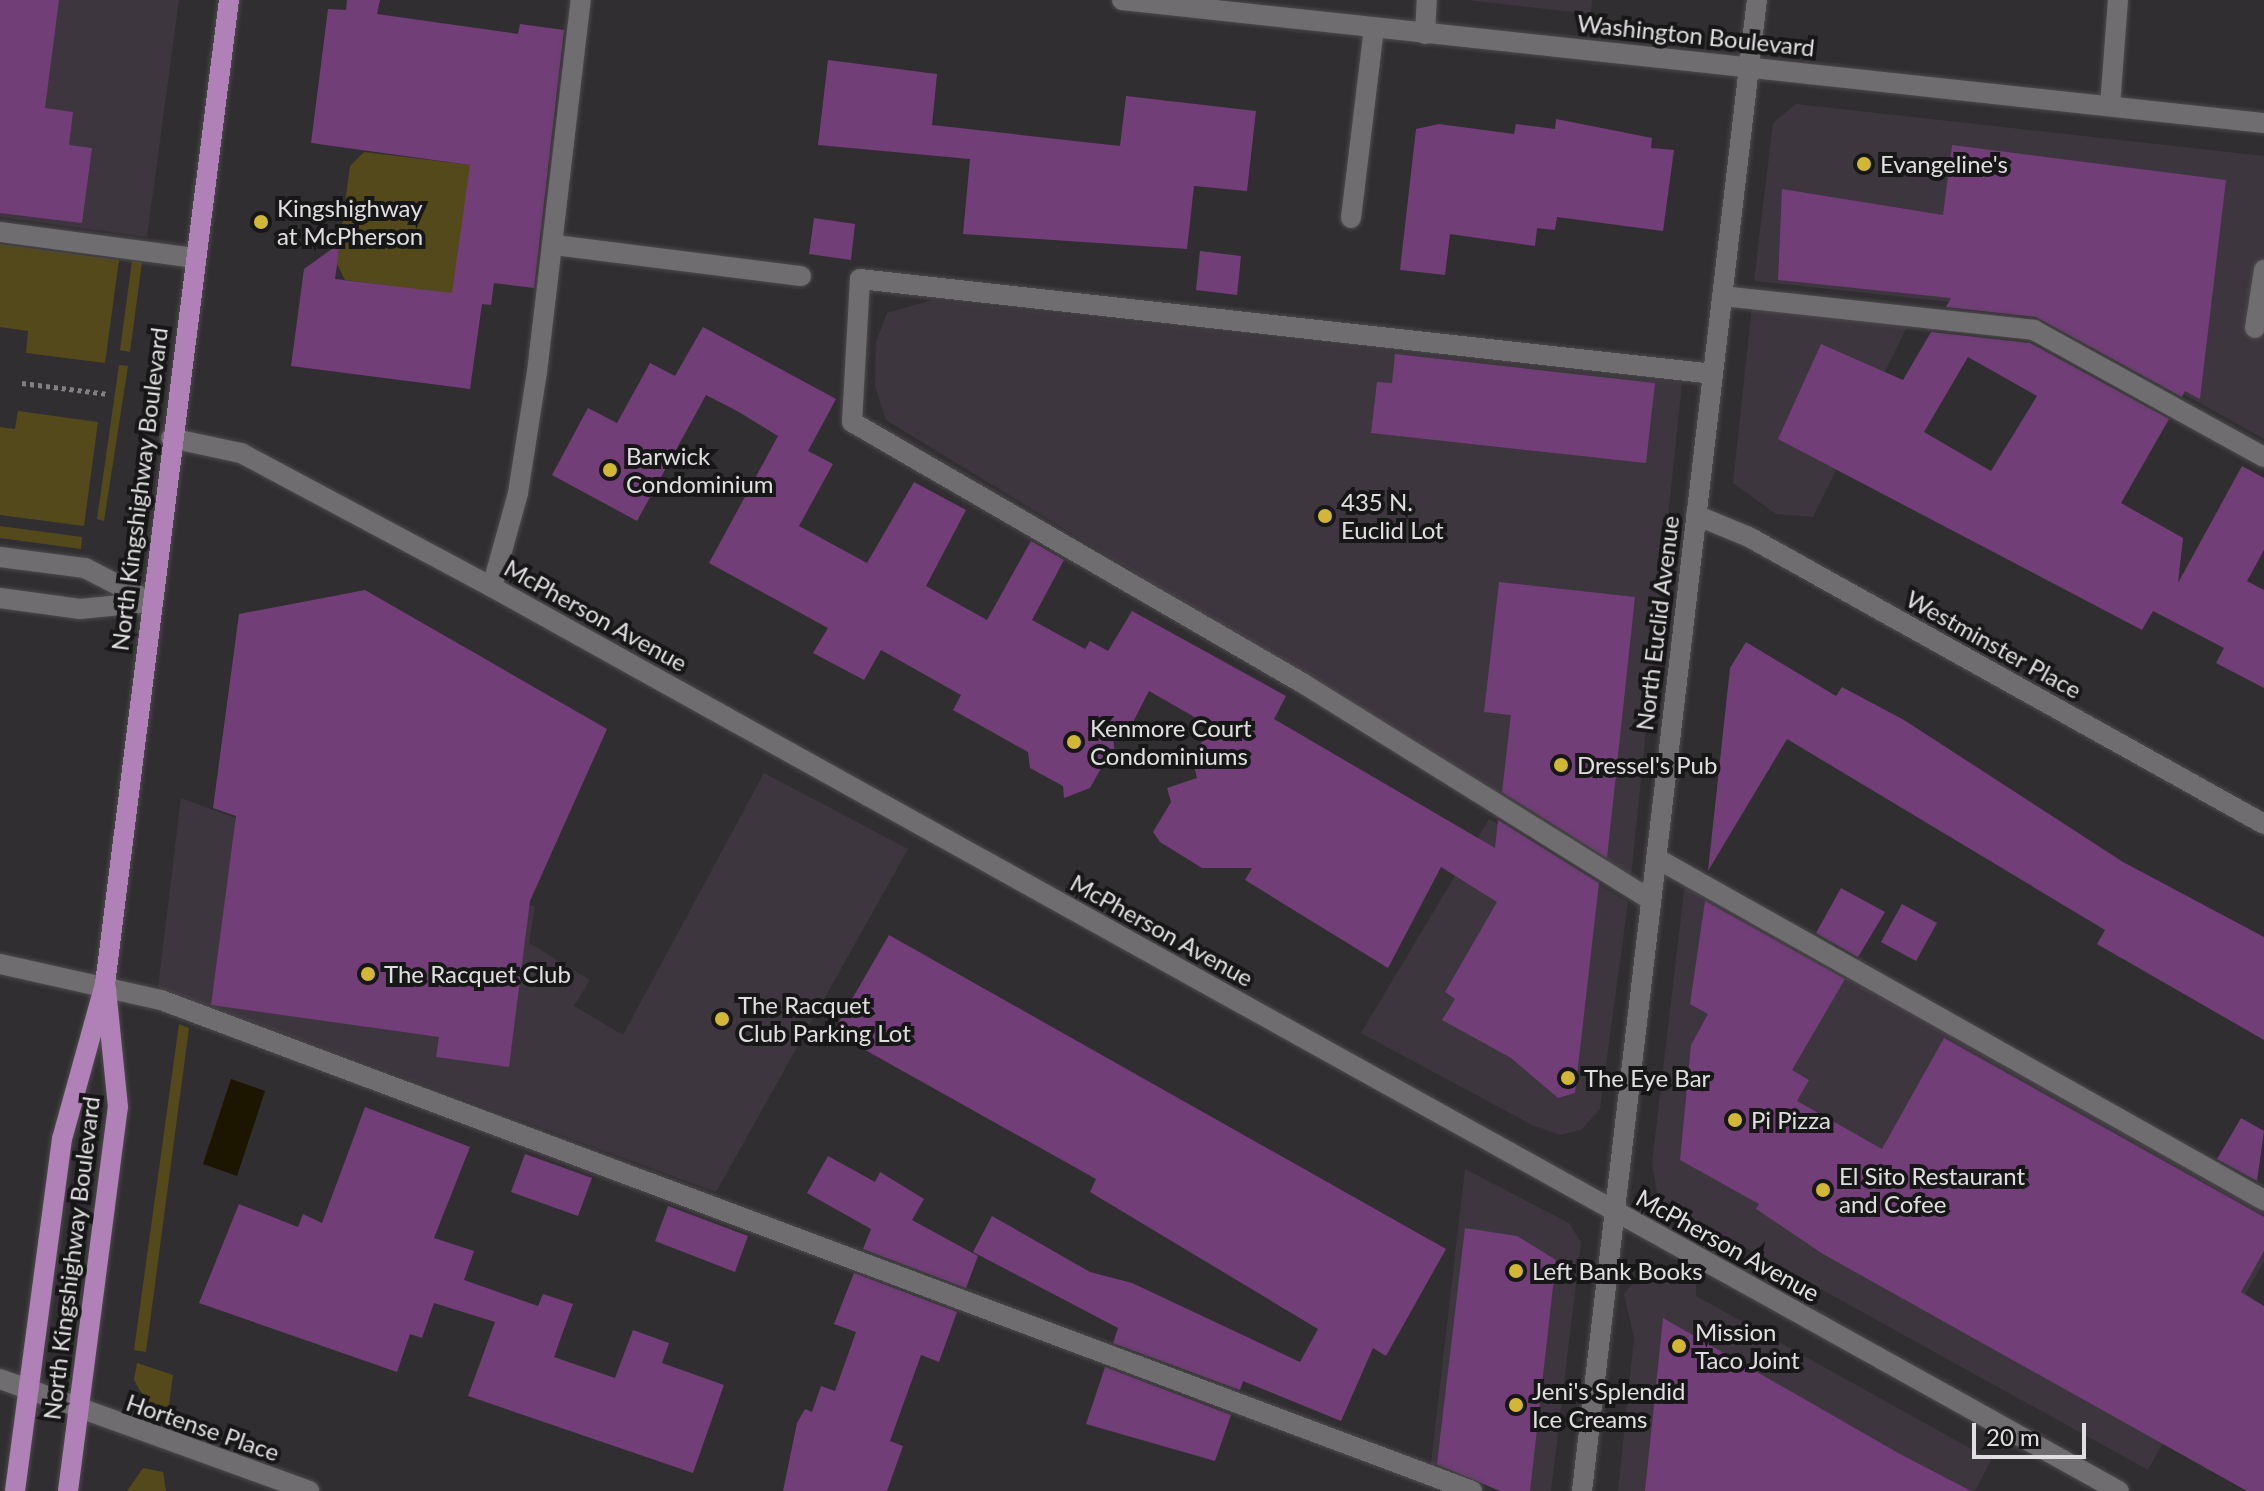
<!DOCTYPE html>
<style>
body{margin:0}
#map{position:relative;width:2264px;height:1491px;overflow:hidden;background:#312e31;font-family:Lato,sans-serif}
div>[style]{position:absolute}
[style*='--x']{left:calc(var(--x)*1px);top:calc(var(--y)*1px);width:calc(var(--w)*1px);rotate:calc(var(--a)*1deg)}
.built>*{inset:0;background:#3d363e}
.green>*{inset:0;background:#54491b}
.water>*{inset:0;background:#1c1600}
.building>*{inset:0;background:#713e77}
.path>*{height:5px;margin-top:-2.5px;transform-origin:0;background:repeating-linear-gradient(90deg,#838083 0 4px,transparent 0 8px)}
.roads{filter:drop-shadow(0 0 2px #4d4a4d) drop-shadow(0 0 2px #4d4a4d)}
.minor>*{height:20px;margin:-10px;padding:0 10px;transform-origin:10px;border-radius:10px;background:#706d70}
.major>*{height:20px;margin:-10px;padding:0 10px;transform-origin:10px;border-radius:10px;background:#b081b6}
.dots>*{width:22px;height:22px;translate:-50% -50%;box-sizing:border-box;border:4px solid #181718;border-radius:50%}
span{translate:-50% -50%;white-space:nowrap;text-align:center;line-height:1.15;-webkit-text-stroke:8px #181718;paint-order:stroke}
.street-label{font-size:24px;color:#e0dee0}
.poi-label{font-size:24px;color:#e0dee0}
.left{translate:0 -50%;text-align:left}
.scale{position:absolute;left:1972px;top:1423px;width:114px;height:36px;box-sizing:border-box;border:4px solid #e0dee0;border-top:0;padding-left:10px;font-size:24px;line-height:28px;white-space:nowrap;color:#e0dee0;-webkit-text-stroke:6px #181718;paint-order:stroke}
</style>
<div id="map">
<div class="built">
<i style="clip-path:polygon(0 0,179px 0,147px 237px,0 217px)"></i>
<i style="clip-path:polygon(1467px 0,1592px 0,1591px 14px)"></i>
<i style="clip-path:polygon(1796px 104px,2264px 156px,2264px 439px,2035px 311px,1754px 281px,1773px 123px)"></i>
<i style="clip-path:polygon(932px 300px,1682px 383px,1631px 876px,886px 420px,875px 386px,876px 342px,887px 313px)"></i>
<i style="clip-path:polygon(1752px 306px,1908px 325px,1813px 517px,1776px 514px,1733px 483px)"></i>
<i style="clip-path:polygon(764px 773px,908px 849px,716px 1192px,158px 987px,181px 798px,437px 893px,535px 906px,529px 943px,590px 980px,574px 1006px,623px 1035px)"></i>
<i style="clip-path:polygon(1489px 819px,1628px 902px,1600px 1109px,1581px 1130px,1560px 1135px,1532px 1125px,1361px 1033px)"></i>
<i style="clip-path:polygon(1685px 883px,2264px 1208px,2264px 1261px,2148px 1470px,1658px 1199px,1652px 1163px)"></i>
<i style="clip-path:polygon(1465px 1169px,1569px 1223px,1581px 1242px,1551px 1491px,1501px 1491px,1431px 1463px)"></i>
<i style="clip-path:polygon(1656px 1270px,1696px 1284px,1696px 1296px,1991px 1460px,1975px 1491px,1618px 1491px,1634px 1339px,1624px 1294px,1643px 1272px)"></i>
</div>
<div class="green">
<i style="clip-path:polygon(364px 152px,479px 166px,458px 249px,463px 295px,345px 280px,337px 264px,350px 166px)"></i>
<i style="clip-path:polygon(0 244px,119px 260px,105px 363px,26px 353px,28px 331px,0 327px)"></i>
<i style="clip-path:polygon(132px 261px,142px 262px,130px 352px,120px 350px)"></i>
<i style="clip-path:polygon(119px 365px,128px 366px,104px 521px,97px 519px)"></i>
<i style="clip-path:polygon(18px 411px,98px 422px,84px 526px,0 515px,0 427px,15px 429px)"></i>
<i style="clip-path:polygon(0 526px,82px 537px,81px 549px,0 538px)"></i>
<i style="clip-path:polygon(179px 1024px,189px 1028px,146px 1352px,134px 1350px)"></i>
<i style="clip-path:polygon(137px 1363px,173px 1375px,168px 1412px,156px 1419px,134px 1380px)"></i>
<i style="clip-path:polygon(143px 1468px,163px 1472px,166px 1491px,127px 1491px)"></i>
</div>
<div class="water">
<i style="clip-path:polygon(231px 1079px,265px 1091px,237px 1176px,203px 1164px)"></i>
</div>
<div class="building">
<i style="clip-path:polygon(0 0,59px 0,45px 108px,73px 112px,69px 145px,92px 148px,82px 223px,0 213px)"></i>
<i style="clip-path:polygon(347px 0,380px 0,377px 14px,518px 34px,520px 24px,564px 30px,534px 288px,494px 283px,491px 305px,482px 304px,470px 389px,291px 366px,304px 269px,340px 243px,335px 279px,452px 293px,470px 165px,311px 143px,328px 9px,346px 10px)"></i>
<i style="clip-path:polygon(828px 60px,937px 74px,932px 125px,1120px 146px,1126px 96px,1256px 111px,1247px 191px,1194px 186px,1187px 249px,963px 234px,970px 159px,818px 145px)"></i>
<i style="clip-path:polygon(1556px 119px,1652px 138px,1651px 148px,1674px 150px,1663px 231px,1557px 217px,1555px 230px,1537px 228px,1535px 246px,1450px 234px,1445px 275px,1400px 270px,1416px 129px,1439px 124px,1514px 134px,1516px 124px,1555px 129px)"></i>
<i style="clip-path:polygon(1952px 145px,2226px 180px,2200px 399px,2185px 391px,2182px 397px,2036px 317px,1946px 307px,1951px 298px,1778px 280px,1782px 189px,1943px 215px)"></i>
<i style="clip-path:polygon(814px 218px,855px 224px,851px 260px,809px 254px)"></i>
<i style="clip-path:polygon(1200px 251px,1241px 256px,1237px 295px,1196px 290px)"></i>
<i style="clip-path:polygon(703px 327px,836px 399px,808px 451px,833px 464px,799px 526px,867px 563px,914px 482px,966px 510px,926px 586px,987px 620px,1031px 541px,1064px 560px,1032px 620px,1085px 649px,1090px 641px,1108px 651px,1132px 611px,1286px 696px,1274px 719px,1495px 848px,1498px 820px,1599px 883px,1575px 1093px,1558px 1098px,1511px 1058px,1442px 1020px,1455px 999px,1445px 992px,1497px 902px,1441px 867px,1388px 968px,1245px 880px,1252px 868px,1202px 868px,1160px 842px,1153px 832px,1171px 802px,1167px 788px,1197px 778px,1191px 754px,1214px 729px,1191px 715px,1149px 691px,1132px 724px,1111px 722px,1116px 762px,1104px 763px,1090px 788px,1064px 798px,1063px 786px,1030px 768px,1028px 752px,953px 710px,961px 695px,881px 650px,864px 680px,813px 653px,828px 628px,709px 563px,778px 436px,739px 412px,706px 395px,637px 521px,552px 475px,588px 408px,617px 423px,650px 363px,675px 376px)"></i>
<i style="clip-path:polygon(evenodd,1931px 332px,2030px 343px,2169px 419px,2121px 503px,2183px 538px,2178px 583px,2242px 466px,2264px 478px,2264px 550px,2247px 581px,2264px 590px,2264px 688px,2216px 663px,2224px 648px,2153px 611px,2142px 630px,1778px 439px,1821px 344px,1903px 380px,1931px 332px,1968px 357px,2037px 396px,1991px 471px,1924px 432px,1968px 357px)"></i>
<i style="clip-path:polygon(1395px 354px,1655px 383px,1646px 463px,1371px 433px,1377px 382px,1392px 383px)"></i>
<i style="clip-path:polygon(1499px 582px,1635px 597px,1607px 858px,1502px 792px,1511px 715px,1484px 712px)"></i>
<i style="clip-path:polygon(365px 590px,607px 729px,530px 901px,509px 1067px,436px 1057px,439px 1037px,211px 1005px,236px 816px,213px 808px,239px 614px)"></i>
<i style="clip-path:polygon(1746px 642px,1836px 696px,1842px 687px,1904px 720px,2123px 862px,2264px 937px,2264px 1040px,2097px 944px,2105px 930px,1787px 739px,1708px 871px,1730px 668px)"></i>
<i style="clip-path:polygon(1841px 888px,1885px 912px,1858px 957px,1816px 933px)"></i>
<i style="clip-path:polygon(1705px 901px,1845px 979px,1792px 1070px,1809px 1080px,1797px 1101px,1882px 1149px,1944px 1038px,2264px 1217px,2264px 1251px,2241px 1292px,2264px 1306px,2264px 1491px,2247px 1491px,1823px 1254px,1756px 1209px,1759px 1204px,1680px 1160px,1691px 1045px,1708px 1014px,1690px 1004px)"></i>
<i style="clip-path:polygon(1902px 904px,1937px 923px,1916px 961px,1881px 942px)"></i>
<i style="clip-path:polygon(889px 935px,1446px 1249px,1386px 1356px,1373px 1348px,1341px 1421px,1243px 1381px,1240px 1390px,1113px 1343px,1118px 1328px,973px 1252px,992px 1216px,1090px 1272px,1132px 1283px,1300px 1362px,1318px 1329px,1090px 1192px,1096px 1179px,833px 1032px)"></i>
<i style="clip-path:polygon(365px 1107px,470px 1147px,434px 1238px,474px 1251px,464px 1280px,538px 1306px,543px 1294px,573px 1304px,554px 1357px,615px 1378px,633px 1330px,669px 1343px,662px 1363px,724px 1385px,693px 1473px,468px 1396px,495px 1322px,434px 1303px,422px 1338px,410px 1334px,397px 1372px,199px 1303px,239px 1204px,298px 1227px,303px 1214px,322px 1223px)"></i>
<i style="clip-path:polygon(2241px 1118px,2264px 1131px,2257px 1181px,2217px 1159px)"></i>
<i style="clip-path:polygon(525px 1154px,592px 1178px,578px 1216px,511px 1192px)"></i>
<i style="clip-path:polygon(828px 1156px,875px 1182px,880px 1172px,924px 1199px,912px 1220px,978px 1256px,966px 1288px,863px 1249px,871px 1229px,807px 1193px)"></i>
<i style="clip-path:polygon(668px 1206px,748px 1236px,735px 1272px,655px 1241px)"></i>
<i style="clip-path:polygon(1465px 1228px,1517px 1236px,1556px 1260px,1530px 1491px,1500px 1491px,1437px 1464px)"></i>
<i style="clip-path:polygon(854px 1273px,957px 1312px,939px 1362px,921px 1355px,890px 1441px,903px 1446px,887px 1491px,783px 1491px,797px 1423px,805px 1409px,812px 1412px,821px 1386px,835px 1391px,856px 1332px,834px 1324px)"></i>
<i style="clip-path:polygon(1663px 1318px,1900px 1454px,1971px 1491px,1645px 1491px)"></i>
<i style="clip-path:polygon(1105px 1367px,1231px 1415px,1215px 1461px,1086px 1424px)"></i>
</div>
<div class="path">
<i style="--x:22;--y:383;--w:87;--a:7.3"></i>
</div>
<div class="roads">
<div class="minor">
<i style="--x:1122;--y:0;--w:1149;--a:6.15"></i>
<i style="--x:1425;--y:34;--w:34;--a:-87"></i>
<i style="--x:2110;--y:106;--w:106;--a:-85.7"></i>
<i style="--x:1351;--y:218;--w:190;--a:-83.1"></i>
<i style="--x:0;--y:232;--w:197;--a:7.6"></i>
<i style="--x:555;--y:245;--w:248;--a:7.2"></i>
<i style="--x:1722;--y:296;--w:314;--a:6.2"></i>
<i style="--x:2034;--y:330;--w:263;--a:28.9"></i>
<i style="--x:2255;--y:328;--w:59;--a:-81.2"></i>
<i style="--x:171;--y:438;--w:72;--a:12.1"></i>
<i style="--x:241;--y:453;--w:285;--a:28.1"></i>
<i style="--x:492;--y:587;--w:1861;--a:29.06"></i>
<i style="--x:1696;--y:515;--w:57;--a:22.5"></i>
<i style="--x:1749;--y:537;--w:590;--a:29.13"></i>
<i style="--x:0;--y:557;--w:86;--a:7.4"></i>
<i style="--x:85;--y:568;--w:74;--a:27.3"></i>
<i style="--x:492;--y:587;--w:98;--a:-74.5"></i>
<i style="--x:518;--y:493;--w:122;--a:-81.1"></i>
<i style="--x:537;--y:372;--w:375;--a:-83.3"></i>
<i style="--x:0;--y:598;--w:81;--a:7.8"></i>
<i style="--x:80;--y:609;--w:71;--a:-5.6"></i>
<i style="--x:1656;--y:858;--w:698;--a:29.36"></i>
<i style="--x:1651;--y:900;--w:409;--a:-148.1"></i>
<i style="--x:1304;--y:684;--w:522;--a:-149.9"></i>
<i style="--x:852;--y:422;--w:143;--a:-86.8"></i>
<i style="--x:860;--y:279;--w:858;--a:6.35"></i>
<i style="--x:0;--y:964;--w:165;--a:12.6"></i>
<i style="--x:161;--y:1000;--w:1400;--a:20.53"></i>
<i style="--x:0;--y:1379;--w:329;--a:19.9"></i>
<i style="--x:1582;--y:1491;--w:1501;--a:-83.31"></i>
</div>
<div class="major">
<i style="--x:15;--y:1491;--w:355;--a:-82.4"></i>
<i style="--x:62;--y:1139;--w:161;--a:-74.5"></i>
<i style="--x:105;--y:984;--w:992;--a:-82.82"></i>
<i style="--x:68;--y:1491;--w:387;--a:-82.6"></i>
<i style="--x:118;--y:1107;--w:120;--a:-95.8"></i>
</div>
</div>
<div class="dots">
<i style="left:1864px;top:164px;background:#d2b635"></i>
<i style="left:261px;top:222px;background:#d2b635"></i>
<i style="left:610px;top:470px;background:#d2b635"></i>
<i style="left:1325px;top:516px;background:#d2b635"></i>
<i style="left:1074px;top:742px;background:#d2b635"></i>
<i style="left:1561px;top:765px;background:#d2b635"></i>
<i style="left:368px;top:974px;background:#d2b635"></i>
<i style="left:722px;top:1019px;background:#d2b635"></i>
<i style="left:1568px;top:1078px;background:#d2b635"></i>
<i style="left:1735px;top:1120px;background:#d2b635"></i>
<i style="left:1823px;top:1190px;background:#d2b635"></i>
<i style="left:1516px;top:1271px;background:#d2b635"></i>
<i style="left:1679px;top:1346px;background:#d2b635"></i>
<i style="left:1516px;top:1405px;background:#d2b635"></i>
</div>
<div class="street-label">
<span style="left:1696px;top:35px;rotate:6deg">Washington Boulevard</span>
<span style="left:139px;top:489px;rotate:-83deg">North Kingshighway Boulevard</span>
<span style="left:596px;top:615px;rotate:29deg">McPherson Avenue</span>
<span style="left:1657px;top:623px;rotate:-83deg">North Euclid Avenue</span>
<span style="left:1994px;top:644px;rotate:29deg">Westminster Place</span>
<span style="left:1162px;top:930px;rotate:29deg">McPherson Avenue</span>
<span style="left:1728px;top:1245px;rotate:29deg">McPherson Avenue</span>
<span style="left:71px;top:1258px;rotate:-83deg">North Kingshighway Boulevard</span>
<span style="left:203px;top:1427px;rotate:19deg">Hortense Place</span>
</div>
<div class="poi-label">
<span class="left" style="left:1880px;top:164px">Evangeline's</span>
<span class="left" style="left:277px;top:222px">Kingshighway<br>at McPherson</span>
<span class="left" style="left:626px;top:470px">Barwick<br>Condominium</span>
<span class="left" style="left:1341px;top:516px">435 N.<br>Euclid Lot</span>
<span class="left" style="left:1090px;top:742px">Kenmore Court<br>Condominiums</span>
<span class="left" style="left:1577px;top:765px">Dressel's Pub</span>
<span class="left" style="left:384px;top:974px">The Racquet Club</span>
<span class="left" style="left:738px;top:1019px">The Racquet<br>Club Parking Lot</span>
<span class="left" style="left:1584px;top:1078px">The Eye Bar</span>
<span class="left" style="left:1751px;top:1120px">Pi Pizza</span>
<span class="left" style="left:1839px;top:1190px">El Sito Restaurant<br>and Cofee</span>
<span class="left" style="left:1532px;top:1271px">Left Bank Books</span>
<span class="left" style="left:1695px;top:1346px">Mission<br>Taco Joint</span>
<span class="left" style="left:1532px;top:1405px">Jeni's Splendid<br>Ice Creams</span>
</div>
<div class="scale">20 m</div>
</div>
